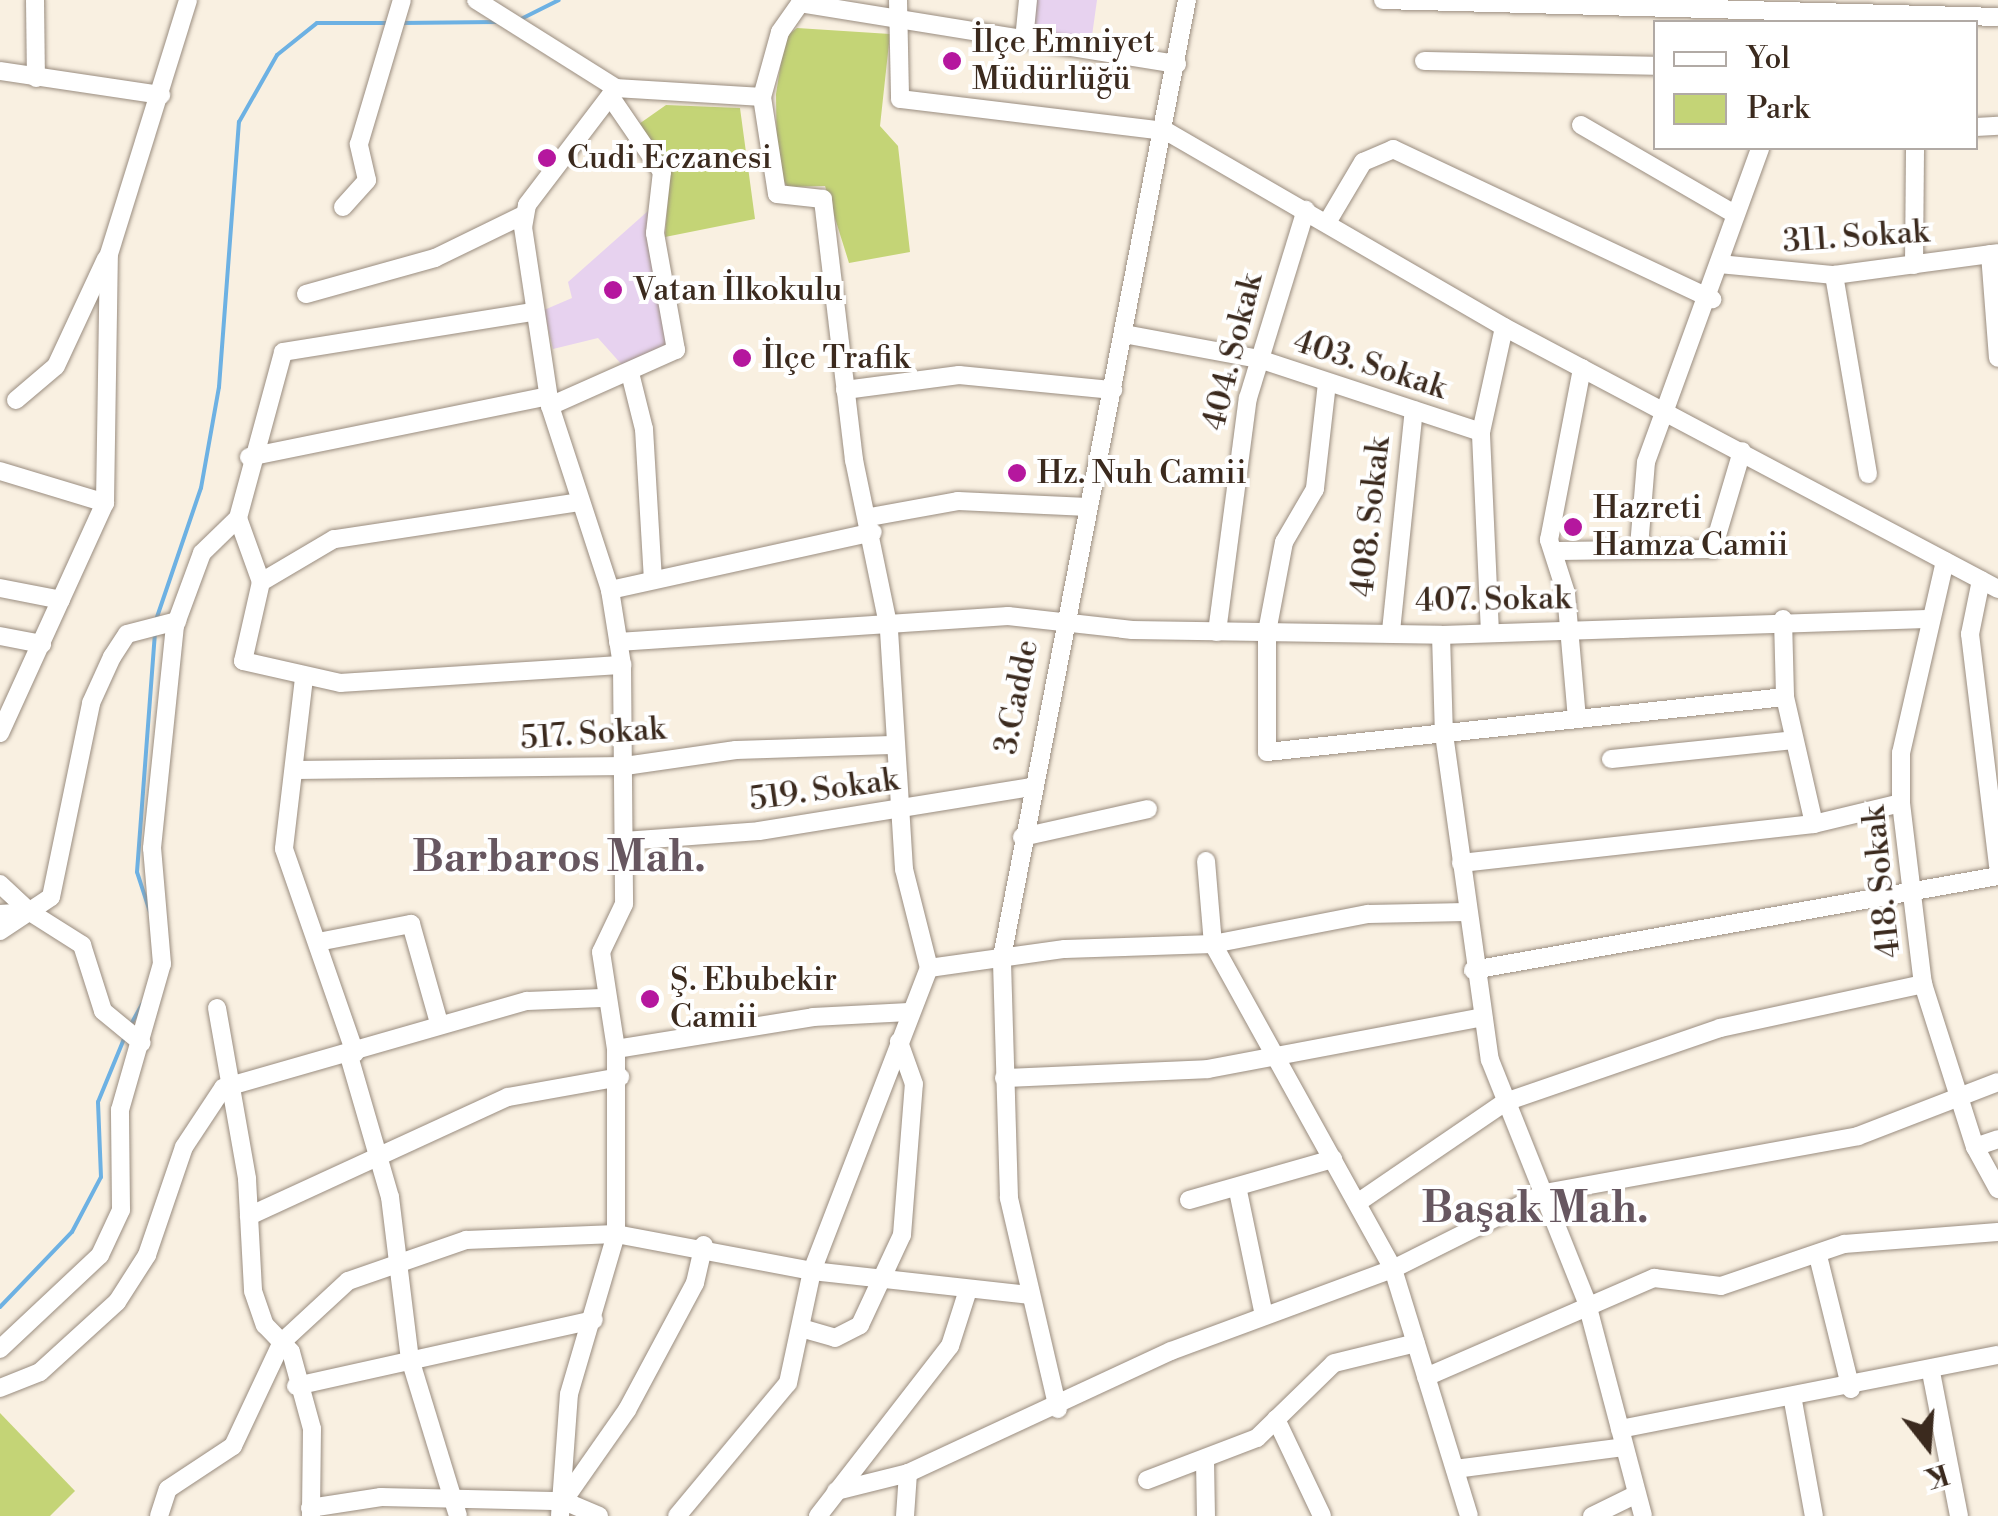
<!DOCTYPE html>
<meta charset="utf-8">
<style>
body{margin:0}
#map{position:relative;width:1998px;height:1516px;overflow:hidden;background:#f9f0e1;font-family:"Libre Bodoni",serif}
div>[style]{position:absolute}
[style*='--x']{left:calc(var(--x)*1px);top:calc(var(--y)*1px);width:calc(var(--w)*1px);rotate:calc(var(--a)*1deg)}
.built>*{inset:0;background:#e7d2ef}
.green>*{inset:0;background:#c4d476}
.stream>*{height:4px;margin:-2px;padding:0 2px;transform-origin:2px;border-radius:2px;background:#6db1e3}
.roads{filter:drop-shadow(0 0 2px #9a8d80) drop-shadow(0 0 2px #9a8d80)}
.minor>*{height:18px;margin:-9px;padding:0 9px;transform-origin:9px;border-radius:9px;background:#fff}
.dots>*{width:28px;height:28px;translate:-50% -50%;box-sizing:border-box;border:5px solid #fff;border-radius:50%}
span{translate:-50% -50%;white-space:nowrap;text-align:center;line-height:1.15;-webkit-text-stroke:8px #fff;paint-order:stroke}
.poi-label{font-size:32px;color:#3b2a1e}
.left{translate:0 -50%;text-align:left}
.street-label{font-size:32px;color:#3b2a1e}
.district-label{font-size:42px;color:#675760;font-weight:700}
.legend{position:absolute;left:1653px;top:20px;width:325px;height:130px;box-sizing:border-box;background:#fff;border:2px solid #b1aaa5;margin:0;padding:12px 18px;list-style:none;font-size:30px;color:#3b2a1e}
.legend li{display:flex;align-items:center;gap:20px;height:50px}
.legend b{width:50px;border:2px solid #b1aaa5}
.north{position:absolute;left:1878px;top:1396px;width:100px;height:100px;-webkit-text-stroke:8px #fff;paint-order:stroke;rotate:163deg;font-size:28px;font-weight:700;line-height:40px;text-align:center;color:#3b2a1e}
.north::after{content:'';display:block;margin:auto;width:35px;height:45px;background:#3b2a1e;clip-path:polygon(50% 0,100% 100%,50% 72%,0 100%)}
</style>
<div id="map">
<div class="built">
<i style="clip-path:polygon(1036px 0,1097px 0,1091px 43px,1032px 31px)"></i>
<i style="clip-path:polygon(648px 211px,667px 345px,623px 366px,598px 338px,553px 349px,544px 310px,572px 298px,568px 282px)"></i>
</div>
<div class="green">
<i style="clip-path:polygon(797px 28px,890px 34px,880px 126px,898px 146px,910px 252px,849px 263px,825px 186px,788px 187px,777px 173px,776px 94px,785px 37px)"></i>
<i style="clip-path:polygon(666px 105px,740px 108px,755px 219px,665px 237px,670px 171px,639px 124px)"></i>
<i style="clip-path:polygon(0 1413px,75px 1491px,50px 1516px,0 1516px)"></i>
</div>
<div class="stream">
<i style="--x:521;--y:19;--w:42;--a:-26.6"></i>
<i style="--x:401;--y:23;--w:95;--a:-0.6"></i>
<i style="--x:156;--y:620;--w:139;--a:-71.2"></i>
<i style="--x:201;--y:488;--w:103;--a:-79.9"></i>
<i style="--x:219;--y:387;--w:266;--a:-85.7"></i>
<i style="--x:239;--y:122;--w:77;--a:-60.4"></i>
<i style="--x:277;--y:55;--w:51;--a:-38.7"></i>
<i style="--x:317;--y:23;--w:69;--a:0"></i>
<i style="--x:150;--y:912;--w:42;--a:-108"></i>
<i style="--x:137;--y:872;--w:239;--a:-85.7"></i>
<i style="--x:130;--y:1026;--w:25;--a:-61"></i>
<i style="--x:0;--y:1307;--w:104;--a:-46.2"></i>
<i style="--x:72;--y:1232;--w:62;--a:-62.2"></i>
<i style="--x:101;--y:1177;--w:75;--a:-92.3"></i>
<i style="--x:98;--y:1102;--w:74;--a:-67.6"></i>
</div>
<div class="roads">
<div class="minor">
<i style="--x:35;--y:0;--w:78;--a:89.3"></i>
<i style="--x:476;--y:0;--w:165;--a:32.2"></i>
<i style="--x:616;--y:88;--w:146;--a:3.5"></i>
<i style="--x:898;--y:0;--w:99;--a:88.8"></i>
<i style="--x:900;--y:99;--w:268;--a:6.9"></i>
<i style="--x:1166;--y:131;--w:391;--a:30.1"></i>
<i style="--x:1504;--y:327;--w:559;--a:27.94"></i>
<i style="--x:1383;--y:0;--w:615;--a:1.58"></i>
<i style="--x:800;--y:3;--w:382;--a:9.2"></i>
<i style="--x:1024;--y:40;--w:40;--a:-84.3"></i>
<i style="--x:1424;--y:61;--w:232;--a:1.2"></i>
<i style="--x:0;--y:71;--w:163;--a:8.5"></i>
<i style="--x:616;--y:88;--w:147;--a:127.3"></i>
<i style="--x:527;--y:205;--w:22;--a:100"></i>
<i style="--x:523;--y:227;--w:181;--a:81.4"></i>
<i style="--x:550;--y:406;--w:194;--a:71.9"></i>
<i style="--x:610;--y:590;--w:76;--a:80.9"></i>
<i style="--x:622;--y:665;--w:239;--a:89.5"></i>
<i style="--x:624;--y:904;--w:53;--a:115.6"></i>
<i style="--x:601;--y:952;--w:98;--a:81.2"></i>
<i style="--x:616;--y:1049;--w:200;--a:-9.2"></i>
<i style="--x:813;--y:1017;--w:96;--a:-3"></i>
<i style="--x:1581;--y:125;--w:176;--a:30.1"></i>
<i style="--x:1976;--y:127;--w:22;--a:-3"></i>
<i style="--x:343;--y:207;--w:36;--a:-48"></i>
<i style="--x:367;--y:180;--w:37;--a:-103"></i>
<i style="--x:359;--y:144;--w:150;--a:-73.4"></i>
<i style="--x:1328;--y:221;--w:69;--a:-59.3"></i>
<i style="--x:1363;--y:162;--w:33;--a:-23"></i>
<i style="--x:1393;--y:149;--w:353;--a:25.2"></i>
<i style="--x:1990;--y:254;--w:104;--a:85.6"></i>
<i style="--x:1719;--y:264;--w:116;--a:5.5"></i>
<i style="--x:1834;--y:275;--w:165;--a:-7.6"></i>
<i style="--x:1914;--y:265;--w:117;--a:-89.5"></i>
<i style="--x:1834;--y:275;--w:202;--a:80.3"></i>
<i style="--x:306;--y:294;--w:134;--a:-15.6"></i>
<i style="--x:435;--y:258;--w:98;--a:-26"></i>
<i style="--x:1124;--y:334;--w:137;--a:10.5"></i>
<i style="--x:1259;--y:359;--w:234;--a:18.2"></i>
<i style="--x:630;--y:373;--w:58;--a:76"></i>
<i style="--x:644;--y:429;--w:150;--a:86.6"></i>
<i style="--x:1327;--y:383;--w:107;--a:96.5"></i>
<i style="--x:1315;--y:489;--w:61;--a:120.3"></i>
<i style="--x:1284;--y:542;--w:92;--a:100.7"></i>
<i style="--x:1267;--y:632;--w:120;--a:90"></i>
<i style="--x:1267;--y:752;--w:521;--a:-6.06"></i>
<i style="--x:845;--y:390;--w:115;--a:-7.5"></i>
<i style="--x:959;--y:375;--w:155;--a:5.6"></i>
<i style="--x:16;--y:400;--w:52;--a:-40.4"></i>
<i style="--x:56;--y:366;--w:118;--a:-65"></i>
<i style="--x:550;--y:406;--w:138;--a:-24"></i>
<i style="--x:676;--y:350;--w:119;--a:-100.2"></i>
<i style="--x:655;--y:233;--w:61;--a:-83.5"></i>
<i style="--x:662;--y:172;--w:92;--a:-124.4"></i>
<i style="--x:249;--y:457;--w:305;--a:-11.5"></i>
<i style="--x:0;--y:471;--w:110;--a:16.9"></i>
<i style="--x:580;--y:502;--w:249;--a:171.4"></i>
<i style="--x:334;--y:539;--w:85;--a:149.5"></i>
<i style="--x:261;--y:582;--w:81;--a:102.8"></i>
<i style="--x:243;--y:661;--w:100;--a:12.7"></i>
<i style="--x:341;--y:683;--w:282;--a:-3.7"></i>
<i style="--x:870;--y:517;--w:89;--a:-10.3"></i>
<i style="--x:958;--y:501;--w:130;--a:2.6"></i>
<i style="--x:1639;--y:547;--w:85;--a:-85.3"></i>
<i style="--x:1646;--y:462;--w:334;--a:-70"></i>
<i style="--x:1557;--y:551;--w:156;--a:-0.7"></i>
<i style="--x:1713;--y:549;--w:102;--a:-73.5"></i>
<i style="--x:1945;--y:561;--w:197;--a:102.9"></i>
<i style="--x:1901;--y:753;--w:50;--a:90"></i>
<i style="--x:1901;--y:803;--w:182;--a:83.1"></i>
<i style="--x:1923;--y:984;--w:171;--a:72.3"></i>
<i style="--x:1975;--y:1147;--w:48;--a:61.3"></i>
<i style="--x:1981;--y:580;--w:55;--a:101.5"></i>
<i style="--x:1970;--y:634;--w:233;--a:83.1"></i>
<i style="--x:261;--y:582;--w:68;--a:-109.8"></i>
<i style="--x:238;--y:518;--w:172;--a:-74.8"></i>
<i style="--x:283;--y:352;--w:252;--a:-9.1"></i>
<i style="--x:0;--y:588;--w:62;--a:11.1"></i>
<i style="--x:610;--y:590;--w:269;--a:-12.4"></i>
<i style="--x:1783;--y:619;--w:78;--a:88.5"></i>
<i style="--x:1785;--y:697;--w:130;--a:77.1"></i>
<i style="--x:1391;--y:631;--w:222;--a:-84.1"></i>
<i style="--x:1217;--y:632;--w:236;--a:-82.5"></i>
<i style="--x:1248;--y:398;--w:197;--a:-72.9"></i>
<i style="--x:1490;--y:633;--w:201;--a:-92.6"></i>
<i style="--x:1481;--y:432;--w:107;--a:-77.6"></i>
<i style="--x:1441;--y:635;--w:99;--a:88.3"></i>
<i style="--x:1444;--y:734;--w:329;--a:82"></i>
<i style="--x:1490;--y:1060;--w:258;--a:68.2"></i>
<i style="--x:1586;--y:1300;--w:223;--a:75.2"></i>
<i style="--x:0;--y:636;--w:43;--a:10.8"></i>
<i style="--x:618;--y:642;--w:391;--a:-3.8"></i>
<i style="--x:1008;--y:616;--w:125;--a:6.4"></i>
<i style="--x:1132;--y:630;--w:309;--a:0.9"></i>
<i style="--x:1441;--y:635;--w:486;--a:-1.9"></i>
<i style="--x:304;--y:678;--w:172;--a:96.7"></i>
<i style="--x:284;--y:849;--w:216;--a:70.8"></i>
<i style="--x:1577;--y:719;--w:126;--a:-95"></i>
<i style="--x:1566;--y:593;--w:56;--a:-107.8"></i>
<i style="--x:1549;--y:540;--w:175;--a:-79.1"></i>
<i style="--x:0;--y:733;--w:253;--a:-65.5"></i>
<i style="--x:105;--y:503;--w:249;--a:-89.1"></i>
<i style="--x:109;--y:254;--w:266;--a:-72.7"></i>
<i style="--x:1611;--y:759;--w:184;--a:-5.9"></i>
<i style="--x:296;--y:770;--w:329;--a:-0.7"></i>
<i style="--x:625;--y:766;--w:112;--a:-8.2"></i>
<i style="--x:736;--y:750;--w:156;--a:-1.8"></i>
<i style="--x:1022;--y:837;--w:129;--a:-12.5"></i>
<i style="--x:624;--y:841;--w:135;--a:-4.2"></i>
<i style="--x:759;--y:831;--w:275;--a:-9.2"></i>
<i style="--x:1206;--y:861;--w:83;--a:85.2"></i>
<i style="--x:1213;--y:944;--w:372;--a:61"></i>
<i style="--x:1393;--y:1269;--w:258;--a:72.9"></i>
<i style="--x:1461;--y:863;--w:355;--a:-6.3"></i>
<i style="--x:1814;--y:824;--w:89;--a:-13.6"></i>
<i style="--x:0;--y:884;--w:41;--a:43"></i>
<i style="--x:0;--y:914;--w:30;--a:-4"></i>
<i style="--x:30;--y:912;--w:62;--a:32.4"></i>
<i style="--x:82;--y:945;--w:69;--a:72.3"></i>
<i style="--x:103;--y:1011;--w:50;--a:39.4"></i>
<i style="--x:0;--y:931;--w:61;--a:-33.7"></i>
<i style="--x:51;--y:897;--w:198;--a:-78.3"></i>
<i style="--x:91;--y:703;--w:51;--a:-65.5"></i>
<i style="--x:112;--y:657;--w:27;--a:-57"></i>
<i style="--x:127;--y:634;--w:52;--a:-14.6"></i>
<i style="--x:318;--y:942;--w:95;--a:-11"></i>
<i style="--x:411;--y:924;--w:103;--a:74.2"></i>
<i style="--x:929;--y:968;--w:137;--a:-8"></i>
<i style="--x:1065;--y:949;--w:148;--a:-1.9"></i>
<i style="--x:1213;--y:944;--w:158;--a:-11"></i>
<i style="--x:1368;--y:914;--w:98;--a:-1.2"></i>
<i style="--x:1473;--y:970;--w:533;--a:-10.15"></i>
<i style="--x:217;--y:1008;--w:174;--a:80"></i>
<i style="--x:247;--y:1179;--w:112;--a:86.9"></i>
<i style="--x:253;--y:1291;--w:36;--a:71"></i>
<i style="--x:265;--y:1325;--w:37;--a:46"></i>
<i style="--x:291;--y:1352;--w:80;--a:74.7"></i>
<i style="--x:312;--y:1429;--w:87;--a:90.7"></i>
<i style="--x:349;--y:1056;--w:147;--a:73.8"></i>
<i style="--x:390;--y:1197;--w:163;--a:83"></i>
<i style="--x:410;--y:1359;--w:164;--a:73"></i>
<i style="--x:1004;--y:1078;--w:204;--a:-2.5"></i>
<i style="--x:1208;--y:1069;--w:280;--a:-10.7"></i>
<i style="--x:1975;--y:1147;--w:24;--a:-19"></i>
<i style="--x:1238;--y:1191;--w:127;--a:78.2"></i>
<i style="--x:1189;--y:1200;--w:150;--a:-15.9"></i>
<i style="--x:1360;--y:1201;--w:176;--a:-34.3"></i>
<i style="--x:1505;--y:1102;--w:227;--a:-19"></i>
<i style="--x:1720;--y:1028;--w:208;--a:-12.2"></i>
<i style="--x:249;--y:1216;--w:285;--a:-24.7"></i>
<i style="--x:508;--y:1097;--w:114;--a:-10.1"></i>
<i style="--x:1818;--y:1256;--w:137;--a:76.1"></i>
<i style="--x:801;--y:1328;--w:35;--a:16"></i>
<i style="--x:835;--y:1338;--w:28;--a:-27"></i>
<i style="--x:860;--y:1325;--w:99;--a:-65"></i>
<i style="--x:902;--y:1235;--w:151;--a:-85.5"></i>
<i style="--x:914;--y:1084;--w:45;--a:-109.7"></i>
<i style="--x:0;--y:1349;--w:137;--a:-43.2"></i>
<i style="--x:100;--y:1255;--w:50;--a:-65"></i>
<i style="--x:121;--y:1210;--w:100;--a:-90.6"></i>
<i style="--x:120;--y:1110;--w:152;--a:-74"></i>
<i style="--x:162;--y:964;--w:116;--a:-94.9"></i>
<i style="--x:152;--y:848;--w:223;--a:-84.1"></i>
<i style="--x:175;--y:626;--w:78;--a:-69.7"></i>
<i style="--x:202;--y:553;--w:50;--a:-44.2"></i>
<i style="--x:1931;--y:1372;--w:147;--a:79"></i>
<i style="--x:1426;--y:1377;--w:249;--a:-23.5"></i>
<i style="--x:1654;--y:1278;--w:67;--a:6.8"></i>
<i style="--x:1721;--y:1286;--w:130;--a:-18.9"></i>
<i style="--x:1844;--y:1244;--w:154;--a:-4.5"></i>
<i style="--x:296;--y:1386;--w:305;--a:-12.5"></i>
<i style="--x:0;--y:1388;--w:43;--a:-21.8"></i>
<i style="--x:40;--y:1372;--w:104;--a:-42.3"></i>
<i style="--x:117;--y:1302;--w:56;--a:-57.4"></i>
<i style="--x:147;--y:1255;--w:114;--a:-71.1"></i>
<i style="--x:184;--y:1147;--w:71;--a:-56.5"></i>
<i style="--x:223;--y:1088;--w:316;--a:-16"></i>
<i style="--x:527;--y:1001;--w:75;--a:-2.3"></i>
<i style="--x:1793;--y:1401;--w:117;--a:79.7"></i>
<i style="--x:1058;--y:1409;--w:217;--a:-103.1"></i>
<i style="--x:1009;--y:1198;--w:241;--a:-91.7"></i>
<i style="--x:1002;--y:957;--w:975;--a:-79.06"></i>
<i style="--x:1276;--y:1419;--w:107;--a:64.6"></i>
<i style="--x:1620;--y:1429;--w:385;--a:-11.1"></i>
<i style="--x:1205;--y:1460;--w:56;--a:89"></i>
<i style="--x:1455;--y:1469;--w:170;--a:-7.4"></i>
<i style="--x:1147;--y:1480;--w:118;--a:-20.9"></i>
<i style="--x:1257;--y:1438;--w:107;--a:-44.2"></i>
<i style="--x:1334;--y:1363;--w:84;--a:-13.7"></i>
<i style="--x:836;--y:1491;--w:74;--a:-14"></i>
<i style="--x:908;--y:1473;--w:290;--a:-24.9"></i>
<i style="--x:1171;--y:1351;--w:237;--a:-20.3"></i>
<i style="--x:1393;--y:1269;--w:170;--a:-26.6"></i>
<i style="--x:1545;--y:1193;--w:318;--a:-10.3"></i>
<i style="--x:1858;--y:1136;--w:150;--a:-21.1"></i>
<i style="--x:564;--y:1500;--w:110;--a:-55"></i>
<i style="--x:627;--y:1410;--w:144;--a:-61.8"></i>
<i style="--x:695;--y:1283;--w:39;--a:-77"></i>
<i style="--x:310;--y:1508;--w:72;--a:-8.8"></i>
<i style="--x:381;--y:1497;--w:183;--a:1.3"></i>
<i style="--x:564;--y:1501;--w:38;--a:23"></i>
<i style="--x:159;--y:1516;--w:28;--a:-72"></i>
<i style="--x:168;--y:1489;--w:78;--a:-33.5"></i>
<i style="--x:233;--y:1446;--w:115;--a:-64.8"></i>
<i style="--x:282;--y:1342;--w:90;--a:-42.7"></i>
<i style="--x:348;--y:1281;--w:125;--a:-19.2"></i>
<i style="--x:466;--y:1240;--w:150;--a:-2.3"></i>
<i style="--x:616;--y:1234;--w:199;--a:10.7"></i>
<i style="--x:812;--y:1271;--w:218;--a:6.3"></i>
<i style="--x:560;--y:1516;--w:122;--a:-85.8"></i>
<i style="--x:569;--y:1394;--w:167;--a:-73.6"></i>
<i style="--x:616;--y:1234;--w:185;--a:-90"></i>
<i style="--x:677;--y:1516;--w:173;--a:-50.2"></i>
<i style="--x:788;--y:1383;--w:115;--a:-77.9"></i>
<i style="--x:812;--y:1271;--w:325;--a:-68.9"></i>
<i style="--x:929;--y:968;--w:102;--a:-104.2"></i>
<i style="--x:904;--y:869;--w:240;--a:-93.6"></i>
<i style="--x:889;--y:629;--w:173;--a:-101.7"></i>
<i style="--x:854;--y:460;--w:263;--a:-96.8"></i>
<i style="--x:823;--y:199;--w:46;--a:-173.8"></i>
<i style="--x:777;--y:194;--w:98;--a:-98.8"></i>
<i style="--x:762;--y:97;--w:67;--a:-74.5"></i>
<i style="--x:780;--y:32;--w:35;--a:-55"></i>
<i style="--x:818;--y:1516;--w:215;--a:-52.2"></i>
<i style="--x:950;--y:1346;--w:59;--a:-72.2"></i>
<i style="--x:905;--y:1516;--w:43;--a:-86"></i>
<i style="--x:1592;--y:1516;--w:50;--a:-26.1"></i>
</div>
</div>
<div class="dots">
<i style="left:952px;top:61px;background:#b5179e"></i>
<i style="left:547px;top:158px;background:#b5179e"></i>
<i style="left:613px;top:290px;background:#b5179e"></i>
<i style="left:742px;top:358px;background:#b5179e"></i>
<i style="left:1017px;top:473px;background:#b5179e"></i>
<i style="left:1573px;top:527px;background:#b5179e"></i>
<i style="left:650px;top:999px;background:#b5179e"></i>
</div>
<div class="poi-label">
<span class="left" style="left:972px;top:61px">İlçe Emniyet<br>Müdürlüğü</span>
<span class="left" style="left:567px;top:158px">Cudi Eczanesi</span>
<span class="left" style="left:633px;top:290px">Vatan İlkokulu</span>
<span class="left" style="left:762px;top:358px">İlçe Trafik</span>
<span class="left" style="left:1037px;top:473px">Hz. Nuh Camii</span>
<span class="left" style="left:1593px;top:527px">Hazreti<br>Hamza Camii</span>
<span class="left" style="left:670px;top:999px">Ş. Ebubekir<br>Camii</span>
</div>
<div class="street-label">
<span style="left:1856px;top:237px;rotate:-4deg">311. Sokak</span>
<span style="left:1233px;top:352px;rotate:-76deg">404. Sokak</span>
<span style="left:1370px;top:365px;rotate:18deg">403. Sokak</span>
<span style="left:1371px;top:517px;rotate:-84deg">408. Sokak</span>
<span style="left:1493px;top:600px;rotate:-1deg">407. Sokak</span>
<span style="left:1017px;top:697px;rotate:-79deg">3.Cadde</span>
<span style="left:593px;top:734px;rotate:-4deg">517. Sokak</span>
<span style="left:824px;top:790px;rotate:-8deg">519. Sokak</span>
<span style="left:1882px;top:882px;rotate:-96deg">418. Sokak</span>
</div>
<div class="district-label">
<span style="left:559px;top:859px">Barbaros Mah.</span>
<span style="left:1535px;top:1210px">Başak Mah.</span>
</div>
<ul class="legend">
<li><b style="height:12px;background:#fff"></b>Yol</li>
<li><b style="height:28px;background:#c4d476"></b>Park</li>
</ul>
<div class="north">K</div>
</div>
